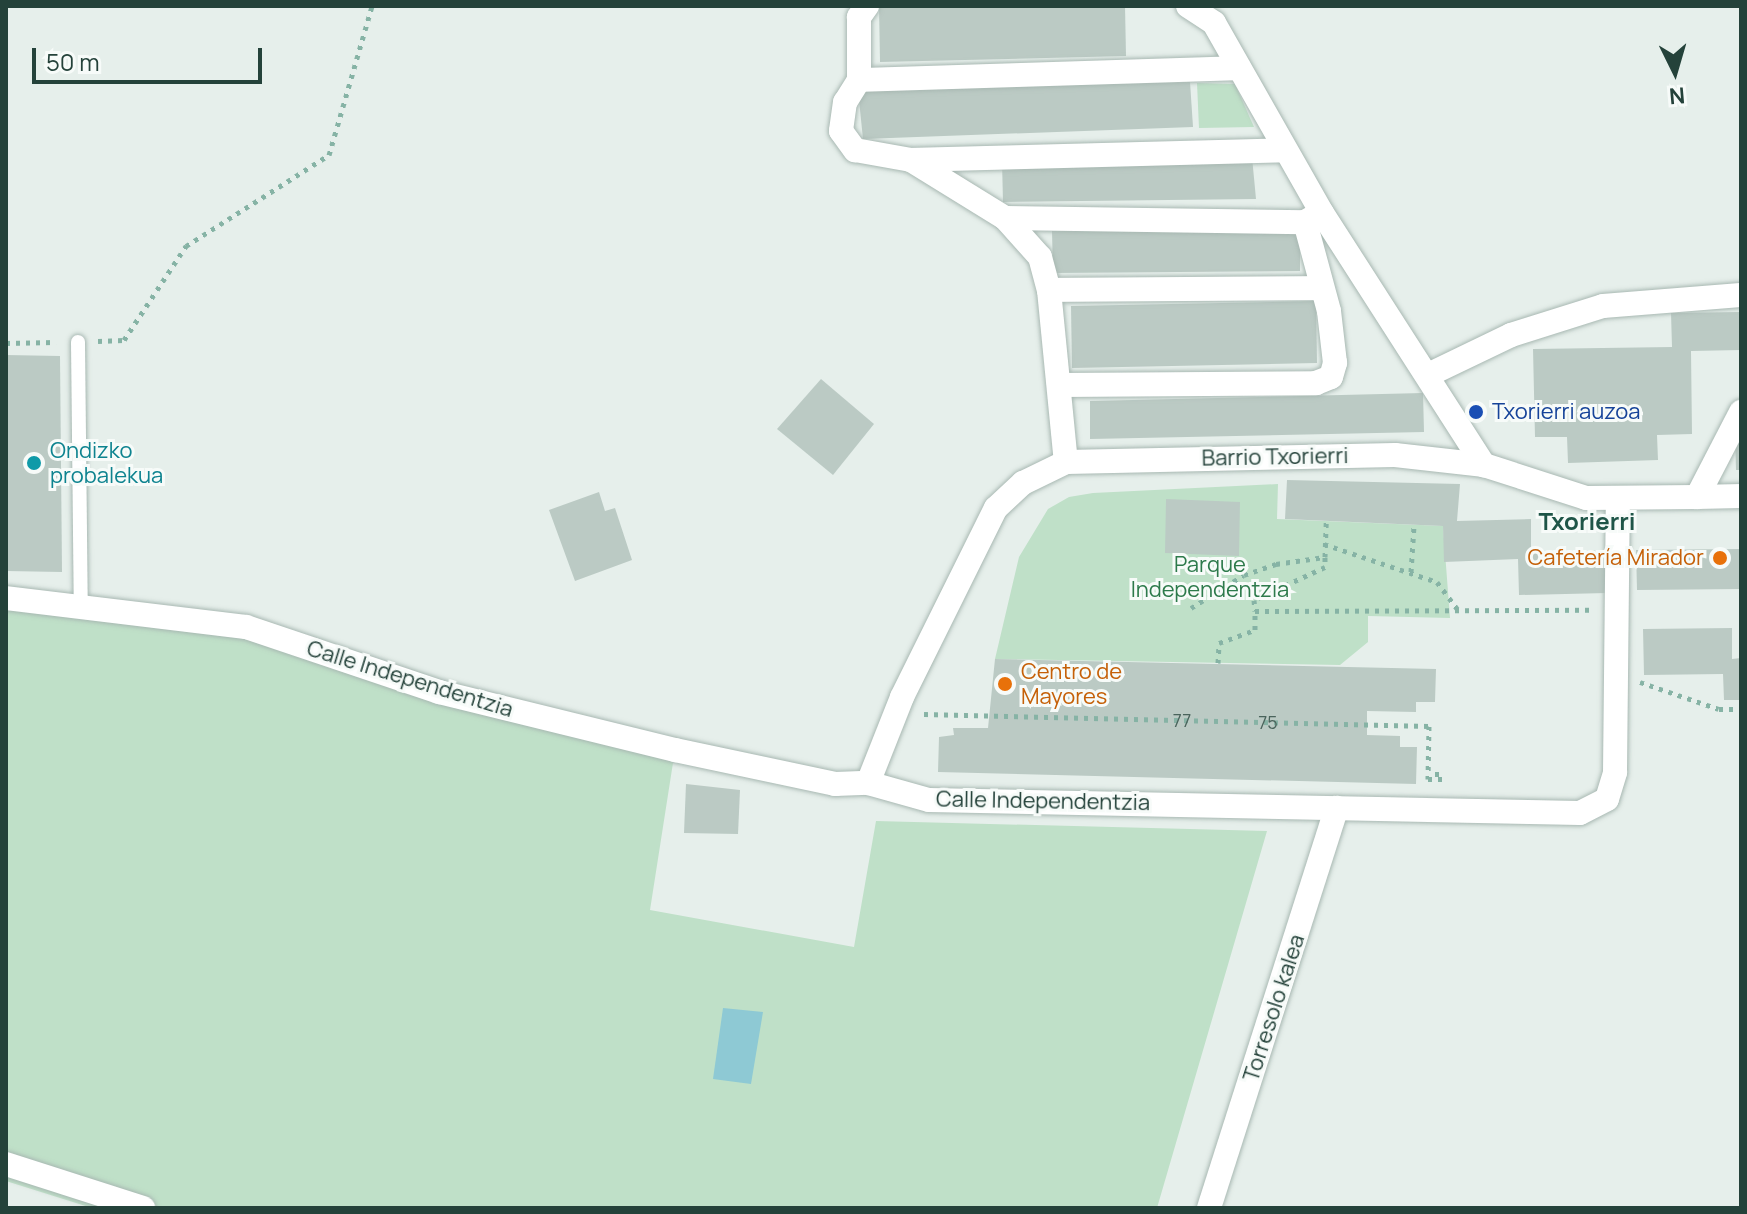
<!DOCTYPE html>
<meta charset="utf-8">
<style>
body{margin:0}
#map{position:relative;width:1747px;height:1214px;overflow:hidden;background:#e6efeb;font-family:Manrope,sans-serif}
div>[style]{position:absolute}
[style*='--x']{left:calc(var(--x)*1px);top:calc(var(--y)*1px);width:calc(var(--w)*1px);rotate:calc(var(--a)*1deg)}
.green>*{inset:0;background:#bfe0c8}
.water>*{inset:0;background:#8ec9d4}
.building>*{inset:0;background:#bbcac4}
.path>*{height:5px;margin-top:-2.5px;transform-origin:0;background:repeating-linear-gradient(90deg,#86b3a5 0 4px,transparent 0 10px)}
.roads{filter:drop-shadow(0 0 2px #a8b8b2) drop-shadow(0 0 2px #a8b8b2)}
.service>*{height:14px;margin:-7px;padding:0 7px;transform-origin:7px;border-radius:7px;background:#fff}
.minor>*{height:24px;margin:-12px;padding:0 12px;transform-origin:12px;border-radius:12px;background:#fff}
.dots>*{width:22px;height:22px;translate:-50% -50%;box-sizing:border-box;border:4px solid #f7fbf9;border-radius:50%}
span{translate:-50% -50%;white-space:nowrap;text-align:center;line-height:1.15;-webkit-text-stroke:6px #f7fbf9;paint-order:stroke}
.number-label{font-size:18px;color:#4a645c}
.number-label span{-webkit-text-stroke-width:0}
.transit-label{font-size:22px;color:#164399}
.left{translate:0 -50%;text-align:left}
.culture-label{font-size:22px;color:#0d838f}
.street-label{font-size:22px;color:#24423a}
.food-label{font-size:22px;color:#c56008}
.right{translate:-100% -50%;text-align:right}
.park-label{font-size:22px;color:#2d7a4b}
.neighbourhood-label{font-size:24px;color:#1f5548;font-weight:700}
.frame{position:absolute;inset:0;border:8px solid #24423a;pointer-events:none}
.north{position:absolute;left:1635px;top:32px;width:80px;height:80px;-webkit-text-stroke:6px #f7fbf9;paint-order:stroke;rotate:175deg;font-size:22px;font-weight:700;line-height:32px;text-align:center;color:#24423a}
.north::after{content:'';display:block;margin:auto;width:28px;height:36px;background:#24423a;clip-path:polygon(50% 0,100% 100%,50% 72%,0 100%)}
.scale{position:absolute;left:32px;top:48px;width:230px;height:36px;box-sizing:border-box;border:4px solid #24423a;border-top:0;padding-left:10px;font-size:24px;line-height:28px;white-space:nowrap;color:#24423a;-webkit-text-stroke:6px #f7fbf9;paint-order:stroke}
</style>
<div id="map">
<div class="green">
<i style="clip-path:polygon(1197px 83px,1235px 84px,1254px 127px,1199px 128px)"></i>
<i style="clip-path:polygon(1278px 484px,1277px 519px,1443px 526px,1450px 618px,1368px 616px,1368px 642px,1340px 665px,995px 659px,1019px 557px,1048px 509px,1069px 497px,1093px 493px)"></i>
<i style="clip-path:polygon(6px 601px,246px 627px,675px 750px,650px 910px,854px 947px,876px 821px,1267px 831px,1157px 1208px,92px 1208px,6px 1181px)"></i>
</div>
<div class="water">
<i style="clip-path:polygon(723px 1008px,763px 1012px,751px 1084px,713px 1079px)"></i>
</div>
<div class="building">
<i style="clip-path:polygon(879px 6px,1125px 6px,1126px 56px,880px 62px)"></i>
<i style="clip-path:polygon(1190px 82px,1193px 127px,863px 139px,858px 90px)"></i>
<i style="clip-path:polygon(1252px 157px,1256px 199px,1003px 202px,1002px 161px)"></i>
<i style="clip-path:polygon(1300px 228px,1300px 271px,1053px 273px,1052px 231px)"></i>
<i style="clip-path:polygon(1316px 301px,1317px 363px,1072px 368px,1071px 306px)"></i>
<i style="clip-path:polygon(1741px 312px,1741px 350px,1691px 351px,1692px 434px,1657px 435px,1658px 460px,1568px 463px,1567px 437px,1535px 437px,1533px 349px,1672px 347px,1671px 313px)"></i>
<i style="clip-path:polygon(6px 355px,60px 356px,62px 572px,6px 571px)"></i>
<i style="clip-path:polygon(821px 379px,874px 424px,833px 475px,777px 429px)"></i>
<i style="clip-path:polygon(1423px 393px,1424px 432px,1090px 439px,1090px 401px)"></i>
<i style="clip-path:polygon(1735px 434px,1741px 434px,1741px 470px,1736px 470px)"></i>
<i style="clip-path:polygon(1287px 480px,1460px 484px,1457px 521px,1531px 519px,1531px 553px,1608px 550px,1607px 593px,1519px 595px,1518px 559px,1444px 562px,1443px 526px,1285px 519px)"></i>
<i style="clip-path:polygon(599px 492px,605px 511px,615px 508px,632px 560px,575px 581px,549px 510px)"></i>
<i style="clip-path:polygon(1166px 499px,1240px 502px,1239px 556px,1165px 553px)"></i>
<i style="clip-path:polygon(1741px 549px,1741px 589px,1637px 590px,1636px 550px)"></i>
<i style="clip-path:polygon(1732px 628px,1732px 659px,1741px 658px,1741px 700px,1724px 700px,1723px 674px,1644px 675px,1643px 629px)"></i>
<i style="clip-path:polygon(995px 659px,1436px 669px,1435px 702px,1416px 702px,1416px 712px,1367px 711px,1367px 735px,1400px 736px,1400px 747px,1417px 747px,1416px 784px,938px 772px,939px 737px,954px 735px,953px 728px,988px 728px)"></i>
<i style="clip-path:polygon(686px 784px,740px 790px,738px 834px,684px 833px)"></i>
</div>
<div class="path">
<i style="--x:98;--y:341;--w:26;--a:-2"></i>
<i style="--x:124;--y:340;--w:113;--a:-56.6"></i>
<i style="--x:186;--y:246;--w:169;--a:-32.5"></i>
<i style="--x:329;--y:155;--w:155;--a:-73.9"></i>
<i style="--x:6;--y:343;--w:50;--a:-1.1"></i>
<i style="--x:1324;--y:544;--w:119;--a:18.6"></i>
<i style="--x:1437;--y:582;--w:38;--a:53"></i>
<i style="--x:1325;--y:557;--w:36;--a:-88"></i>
<i style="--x:1411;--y:572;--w:47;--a:-86.3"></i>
<i style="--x:1191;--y:608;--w:62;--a:-31.9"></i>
<i style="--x:1244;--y:575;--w:34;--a:-19"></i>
<i style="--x:1276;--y:564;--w:49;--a:-8.1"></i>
<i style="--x:1325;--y:557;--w:10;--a:90"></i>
<i style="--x:1325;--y:567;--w:78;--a:155.1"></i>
<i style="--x:1254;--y:600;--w:11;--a:85"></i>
<i style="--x:1218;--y:663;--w:20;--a:-87"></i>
<i style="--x:1219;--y:643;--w:38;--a:-20"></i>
<i style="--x:1255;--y:630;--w:19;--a:-90"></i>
<i style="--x:1255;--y:611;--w:337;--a:-0.2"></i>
<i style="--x:1640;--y:682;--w:83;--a:18.9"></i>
<i style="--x:1719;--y:709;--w:22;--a:0"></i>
<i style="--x:924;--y:714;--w:505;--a:1.36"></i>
<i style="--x:1429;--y:726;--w:53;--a:91.1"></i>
<i style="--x:1428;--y:779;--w:15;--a:0"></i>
<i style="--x:1435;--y:774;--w:8;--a:0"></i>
</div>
<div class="roads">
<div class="service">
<i style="--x:78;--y:342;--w:265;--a:89.4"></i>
</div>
<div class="minor">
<i style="--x:867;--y:6;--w:14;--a:126"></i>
<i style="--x:859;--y:17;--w:63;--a:90"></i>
<i style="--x:859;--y:80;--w:26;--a:122"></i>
<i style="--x:845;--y:102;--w:29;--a:98"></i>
<i style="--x:841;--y:131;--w:24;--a:54"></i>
<i style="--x:855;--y:150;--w:57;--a:10.1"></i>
<i style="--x:911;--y:160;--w:373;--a:-1.5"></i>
<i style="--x:1188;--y:6;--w:31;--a:33"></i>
<i style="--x:1214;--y:23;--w:219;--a:60.4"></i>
<i style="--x:1322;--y:213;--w:300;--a:57.3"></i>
<i style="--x:859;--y:80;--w:380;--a:-1.8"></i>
<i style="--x:911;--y:160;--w:110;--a:31.7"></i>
<i style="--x:1005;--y:218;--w:52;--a:48.1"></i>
<i style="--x:1040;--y:257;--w:34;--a:75"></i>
<i style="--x:1049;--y:290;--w:173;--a:84.4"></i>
<i style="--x:1005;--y:218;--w:300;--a:0.8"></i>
<i style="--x:1305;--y:222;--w:16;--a:-30"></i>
<i style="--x:1049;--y:290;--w:272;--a:-0.4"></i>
<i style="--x:1428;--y:375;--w:92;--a:-25.7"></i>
<i style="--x:1511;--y:335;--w:96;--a:-17.5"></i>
<i style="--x:1603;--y:306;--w:138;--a:-4.6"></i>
<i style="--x:1060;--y:385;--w:256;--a:-0.4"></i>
<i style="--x:1316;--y:383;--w:16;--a:-22"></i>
<i style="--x:1331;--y:377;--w:15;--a:-74"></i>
<i style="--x:1335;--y:363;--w:52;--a:-96.6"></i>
<i style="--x:1329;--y:311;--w:92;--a:-105.1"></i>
<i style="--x:1697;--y:497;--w:44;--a:-1.3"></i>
<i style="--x:6;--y:598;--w:242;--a:6.9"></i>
<i style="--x:246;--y:627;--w:204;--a:18.6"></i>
<i style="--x:439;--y:692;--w:243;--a:13.8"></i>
<i style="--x:675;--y:750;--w:164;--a:12"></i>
<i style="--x:835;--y:784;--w:33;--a:-2"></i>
<i style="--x:868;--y:783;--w:63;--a:15.6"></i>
<i style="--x:929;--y:800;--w:651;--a:1.14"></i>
<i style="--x:1580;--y:813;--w:30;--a:-27"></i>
<i style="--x:1607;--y:799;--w:28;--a:-73"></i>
<i style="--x:1615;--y:772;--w:274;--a:-89.4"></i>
<i style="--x:868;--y:783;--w:92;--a:-68.4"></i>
<i style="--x:902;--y:697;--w:211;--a:-63.6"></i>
<i style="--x:996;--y:508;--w:37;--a:-43"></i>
<i style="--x:1023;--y:483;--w:48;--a:-26"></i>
<i style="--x:1066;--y:462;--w:329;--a:-1.2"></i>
<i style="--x:1395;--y:455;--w:90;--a:6.4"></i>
<i style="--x:1484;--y:465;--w:107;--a:17.9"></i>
<i style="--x:1586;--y:498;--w:111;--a:-0.5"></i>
<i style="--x:1697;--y:497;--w:96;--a:-62.6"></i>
<i style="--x:6;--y:1164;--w:144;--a:17.8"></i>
<i style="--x:1209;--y:1208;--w:420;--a:-72.3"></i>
</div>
</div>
<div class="dots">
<i style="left:1476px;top:412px;background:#1a4fb4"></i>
<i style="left:34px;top:463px;background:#0f9aa8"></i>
<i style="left:1720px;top:558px;background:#e8710a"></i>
<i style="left:1005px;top:684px;background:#e8710a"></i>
</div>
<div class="number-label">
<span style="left:1182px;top:720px">77</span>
<span style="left:1268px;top:722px">75</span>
</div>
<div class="transit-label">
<span class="left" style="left:1492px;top:412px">Txorierri auzoa</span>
</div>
<div class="culture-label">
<span class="left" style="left:50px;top:463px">Ondizko<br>probalekua</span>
</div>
<div class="street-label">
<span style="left:1275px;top:457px;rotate:-1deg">Barrio Txorierri</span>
<span style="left:410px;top:679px;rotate:17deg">Calle Independentzia</span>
<span style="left:1043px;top:801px;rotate:1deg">Calle Independentzia</span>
<span style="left:1274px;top:1008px;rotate:-72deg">Torresolo kalea</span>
</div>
<div class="food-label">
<span class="right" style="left:1704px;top:558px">Cafetería Mirador</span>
<span class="left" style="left:1021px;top:684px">Centro de<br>Mayores</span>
</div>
<div class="park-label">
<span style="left:1210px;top:577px">Parque<br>Independentzia</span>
</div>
<div class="neighbourhood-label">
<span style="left:1587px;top:521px">Txorierri</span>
</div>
<div class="frame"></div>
<div class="north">N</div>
<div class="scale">50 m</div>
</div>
